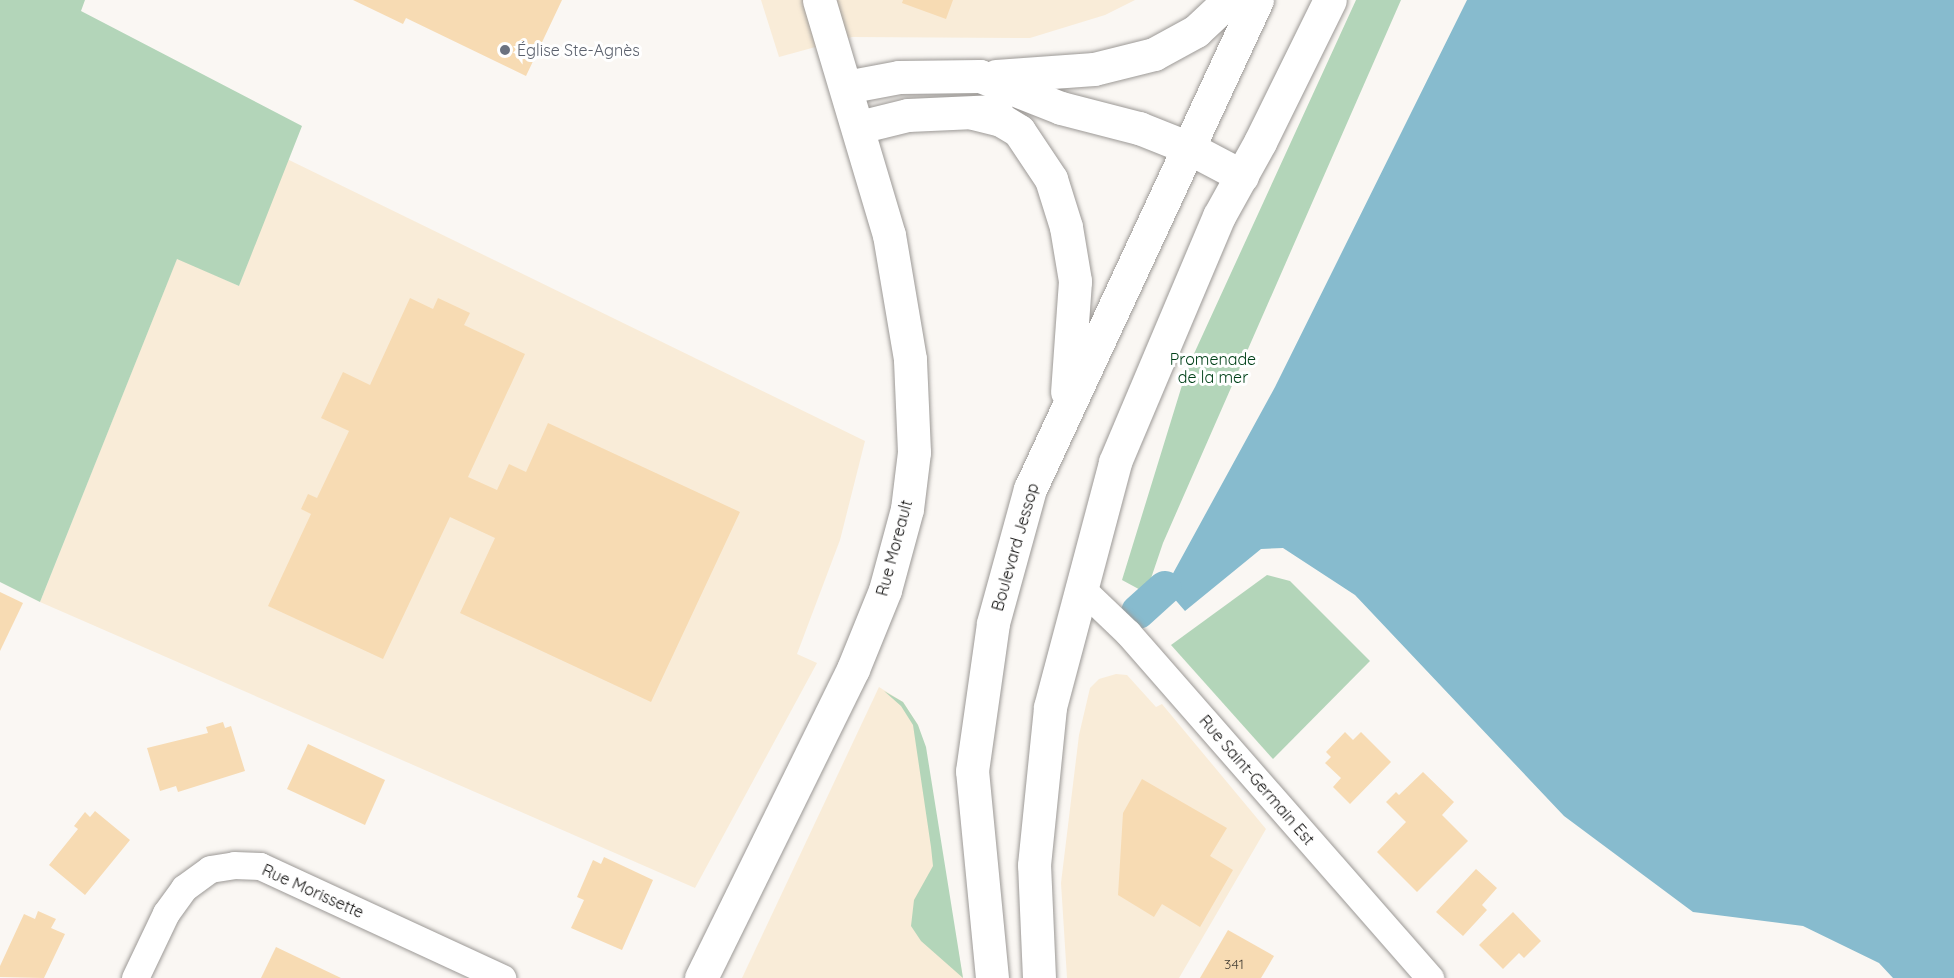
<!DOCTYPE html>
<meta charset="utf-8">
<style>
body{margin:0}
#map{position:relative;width:1954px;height:978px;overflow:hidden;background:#faf7f3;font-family:Quicksand,sans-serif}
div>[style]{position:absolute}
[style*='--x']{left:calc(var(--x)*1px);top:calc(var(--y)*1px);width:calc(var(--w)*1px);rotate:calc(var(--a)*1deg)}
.commercial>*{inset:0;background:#f9ecd8}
.green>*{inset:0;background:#b3d5b9}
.water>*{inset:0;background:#87bbce}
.canal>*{height:34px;margin:-17px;padding:0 17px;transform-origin:17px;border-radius:17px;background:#87bbce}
.building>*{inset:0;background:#f7dbb3}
.roads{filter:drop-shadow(0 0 2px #9c9996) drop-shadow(0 0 2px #9c9996)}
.street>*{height:27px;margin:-13.5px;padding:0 13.5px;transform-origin:13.5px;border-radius:13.5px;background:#fff}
.secondary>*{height:33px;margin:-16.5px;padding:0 16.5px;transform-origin:16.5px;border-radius:16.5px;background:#fff}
.primary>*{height:33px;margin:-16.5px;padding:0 16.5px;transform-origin:16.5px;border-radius:16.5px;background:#fff}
.dots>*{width:16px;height:16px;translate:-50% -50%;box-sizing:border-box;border:3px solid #fff;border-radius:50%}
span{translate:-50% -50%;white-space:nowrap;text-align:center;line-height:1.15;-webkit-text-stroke:6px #fff;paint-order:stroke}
.number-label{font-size:14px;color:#4a4338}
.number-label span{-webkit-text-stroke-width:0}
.worship-label{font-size:16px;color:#5b616d}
.left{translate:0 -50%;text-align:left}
.park-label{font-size:16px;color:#004018}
.street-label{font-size:16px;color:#11100f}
</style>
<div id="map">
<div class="commercial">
<i style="clip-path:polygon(761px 0,1135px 0,1105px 15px,1030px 38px,852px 37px,779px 57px)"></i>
<i style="clip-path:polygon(287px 159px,865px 441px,840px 540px,797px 654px,817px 663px,695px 888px,40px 602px,177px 258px,239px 286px)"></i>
<i style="clip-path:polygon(1116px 674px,1127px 675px,1156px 707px,1162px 704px,1266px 829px,1179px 978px,1067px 978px,1061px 883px,1079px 735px,1090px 688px,1099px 679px)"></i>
<i style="clip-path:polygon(879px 687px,903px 702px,918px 725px,963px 978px,742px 978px)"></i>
</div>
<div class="green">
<i style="clip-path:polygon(0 0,85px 0,81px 11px,302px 126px,239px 286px,177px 259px,40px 602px,0 582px)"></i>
<i style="clip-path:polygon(1356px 0,1401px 0,1163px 543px,1146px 593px,1122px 580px,1187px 369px)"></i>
<i style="clip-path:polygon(1267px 575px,1290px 581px,1370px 661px,1273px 759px,1171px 645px)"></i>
<i style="clip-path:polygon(884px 691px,903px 702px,918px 725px,926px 747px,963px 978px,921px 941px,911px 926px,914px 900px,933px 866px,931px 847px,913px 725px,901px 706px)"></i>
</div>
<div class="water">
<i style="clip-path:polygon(1467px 0,1954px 0,1954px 978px,1893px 978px,1879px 963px,1803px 926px,1693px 912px,1564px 816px,1355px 595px,1283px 548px,1261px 549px,1185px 611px,1165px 588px,1275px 387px)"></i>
</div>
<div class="canal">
<i style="--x:1138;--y:612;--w:36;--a:-42"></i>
</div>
<div class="building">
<i style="clip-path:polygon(353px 0,562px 0,526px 76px,406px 18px,403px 24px)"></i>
<i style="clip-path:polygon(903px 0,953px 0,946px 19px,902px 3px)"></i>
<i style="clip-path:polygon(410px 298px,433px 309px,438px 298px,470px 313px,464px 325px,525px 354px,468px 477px,497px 490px,509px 464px,526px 472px,548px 423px,740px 512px,651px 702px,460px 613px,495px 538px,450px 517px,383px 659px,268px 606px,311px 514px,301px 509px,308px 494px,317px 498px,349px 431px,321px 418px,343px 372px,370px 385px)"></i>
<i style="clip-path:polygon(0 592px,23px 603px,0 651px)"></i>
<i style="clip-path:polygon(223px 722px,225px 728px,231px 726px,245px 771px,178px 792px,176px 786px,160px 791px,147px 748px,208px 733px,206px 727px)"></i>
<i style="clip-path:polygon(1345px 732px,1353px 740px,1361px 732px,1391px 762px,1350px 804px,1333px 787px,1341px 778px,1325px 763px,1331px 757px,1326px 752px)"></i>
<i style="clip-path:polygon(308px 744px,385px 780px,365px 825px,287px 789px)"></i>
<i style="clip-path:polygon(1423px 772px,1454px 802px,1442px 815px,1468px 841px,1417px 892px,1377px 852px,1406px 822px,1386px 802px,1396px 792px,1399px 795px)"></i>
<i style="clip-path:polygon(1142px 779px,1227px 828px,1210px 856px,1233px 870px,1200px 927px,1162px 904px,1154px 917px,1118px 895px,1123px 813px)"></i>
<i style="clip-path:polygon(95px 811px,130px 840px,85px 895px,49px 865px,78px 829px,74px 826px,85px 812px,90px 817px)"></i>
<i style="clip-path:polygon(604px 857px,653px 880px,622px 950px,571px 928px,584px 900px,577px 897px,593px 860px,601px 864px)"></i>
<i style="clip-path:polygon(1476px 869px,1497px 888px,1482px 905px,1487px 910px,1463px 936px,1436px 912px)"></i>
<i style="clip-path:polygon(38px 911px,56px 919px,51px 928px,65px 934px,44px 978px,0 977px,0 966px,24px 914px,35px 919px)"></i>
<i style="clip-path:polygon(1513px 912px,1541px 941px,1524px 958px,1519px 953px,1503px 969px,1479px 945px)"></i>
<i style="clip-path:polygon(1228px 930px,1274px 956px,1261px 978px,1200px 978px)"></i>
<i style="clip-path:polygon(276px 947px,341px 978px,261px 978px)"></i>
</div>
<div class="roads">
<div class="street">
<i style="--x:1080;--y:587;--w:66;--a:43.8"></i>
<i style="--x:1128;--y:633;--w:459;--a:48.8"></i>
<i style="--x:135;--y:978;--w:72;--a:-64.5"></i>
<i style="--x:166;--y:913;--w:31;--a:-54"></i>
<i style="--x:184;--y:888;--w:32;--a:-36"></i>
<i style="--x:210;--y:869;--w:24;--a:-9"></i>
<i style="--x:234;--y:865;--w:26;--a:2"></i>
<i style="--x:260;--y:866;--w:267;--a:24.8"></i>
</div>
<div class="secondary">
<i style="--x:701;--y:978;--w:344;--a:-63.8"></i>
<i style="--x:853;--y:669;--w:85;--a:-67.9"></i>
<i style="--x:885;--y:590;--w:84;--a:-74.8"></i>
<i style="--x:907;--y:509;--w:57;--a:-83"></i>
<i style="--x:914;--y:452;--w:93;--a:-92.5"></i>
<i style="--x:910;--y:359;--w:126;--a:-99.6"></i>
<i style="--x:889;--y:235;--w:245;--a:-106.6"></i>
</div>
<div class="primary">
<i style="--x:996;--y:76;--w:98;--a:-4.1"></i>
<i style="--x:1094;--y:69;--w:62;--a:-14"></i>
<i style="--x:1154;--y:54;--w:48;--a:-28.7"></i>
<i style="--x:1196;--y:31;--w:45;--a:-43.2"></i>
<i style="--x:846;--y:87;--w:54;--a:-10.7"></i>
<i style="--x:899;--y:77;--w:81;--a:-0.7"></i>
<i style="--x:980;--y:76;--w:87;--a:21.6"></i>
<i style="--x:1061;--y:108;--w:81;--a:14.4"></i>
<i style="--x:1139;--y:128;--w:54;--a:21.8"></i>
<i style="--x:1189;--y:148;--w:60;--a:27.8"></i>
<i style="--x:973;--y:113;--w:29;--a:14"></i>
<i style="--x:1001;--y:120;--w:21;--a:31"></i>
<i style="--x:1019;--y:131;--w:58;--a:56.3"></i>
<i style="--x:1051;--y:179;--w:50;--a:72.6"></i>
<i style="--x:1066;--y:227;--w:55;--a:80.5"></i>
<i style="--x:1075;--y:281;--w:111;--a:94.1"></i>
<i style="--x:859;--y:127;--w:50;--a:-13.8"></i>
<i style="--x:908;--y:115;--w:88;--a:-2.6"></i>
<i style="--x:992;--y:978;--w:208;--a:-95.5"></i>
<i style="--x:972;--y:771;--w:149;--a:-81.9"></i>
<i style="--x:993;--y:623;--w:139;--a:-74.6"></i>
<i style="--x:1030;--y:489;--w:539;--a:-65.1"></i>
<i style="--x:1039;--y:978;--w:113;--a:-92.5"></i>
<i style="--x:1034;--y:865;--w:159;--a:-84.2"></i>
<i style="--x:1050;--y:707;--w:253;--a:-75.1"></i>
<i style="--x:1115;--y:462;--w:267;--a:-67.1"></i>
<i style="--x:1219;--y:216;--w:85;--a:-61"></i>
<i style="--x:1260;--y:142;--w:158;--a:-63.8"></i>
</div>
</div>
<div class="dots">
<i style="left:505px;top:50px;background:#6b7280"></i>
</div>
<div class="number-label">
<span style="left:1234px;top:964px">341</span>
</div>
<div class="worship-label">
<span class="left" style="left:517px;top:50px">Église Ste-Agnès</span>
</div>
<div class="park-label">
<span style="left:1213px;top:368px">Promenade<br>de la mer</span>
</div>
<div class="street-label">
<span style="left:1015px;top:547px;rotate:-74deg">Boulevard Jessop</span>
<span style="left:894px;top:548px;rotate:-75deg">Rue Moreault</span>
<span style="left:1257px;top:780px;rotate:49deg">Rue Saint-Germain Est</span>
<span style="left:313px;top:891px;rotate:24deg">Rue Morissette</span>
</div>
</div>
